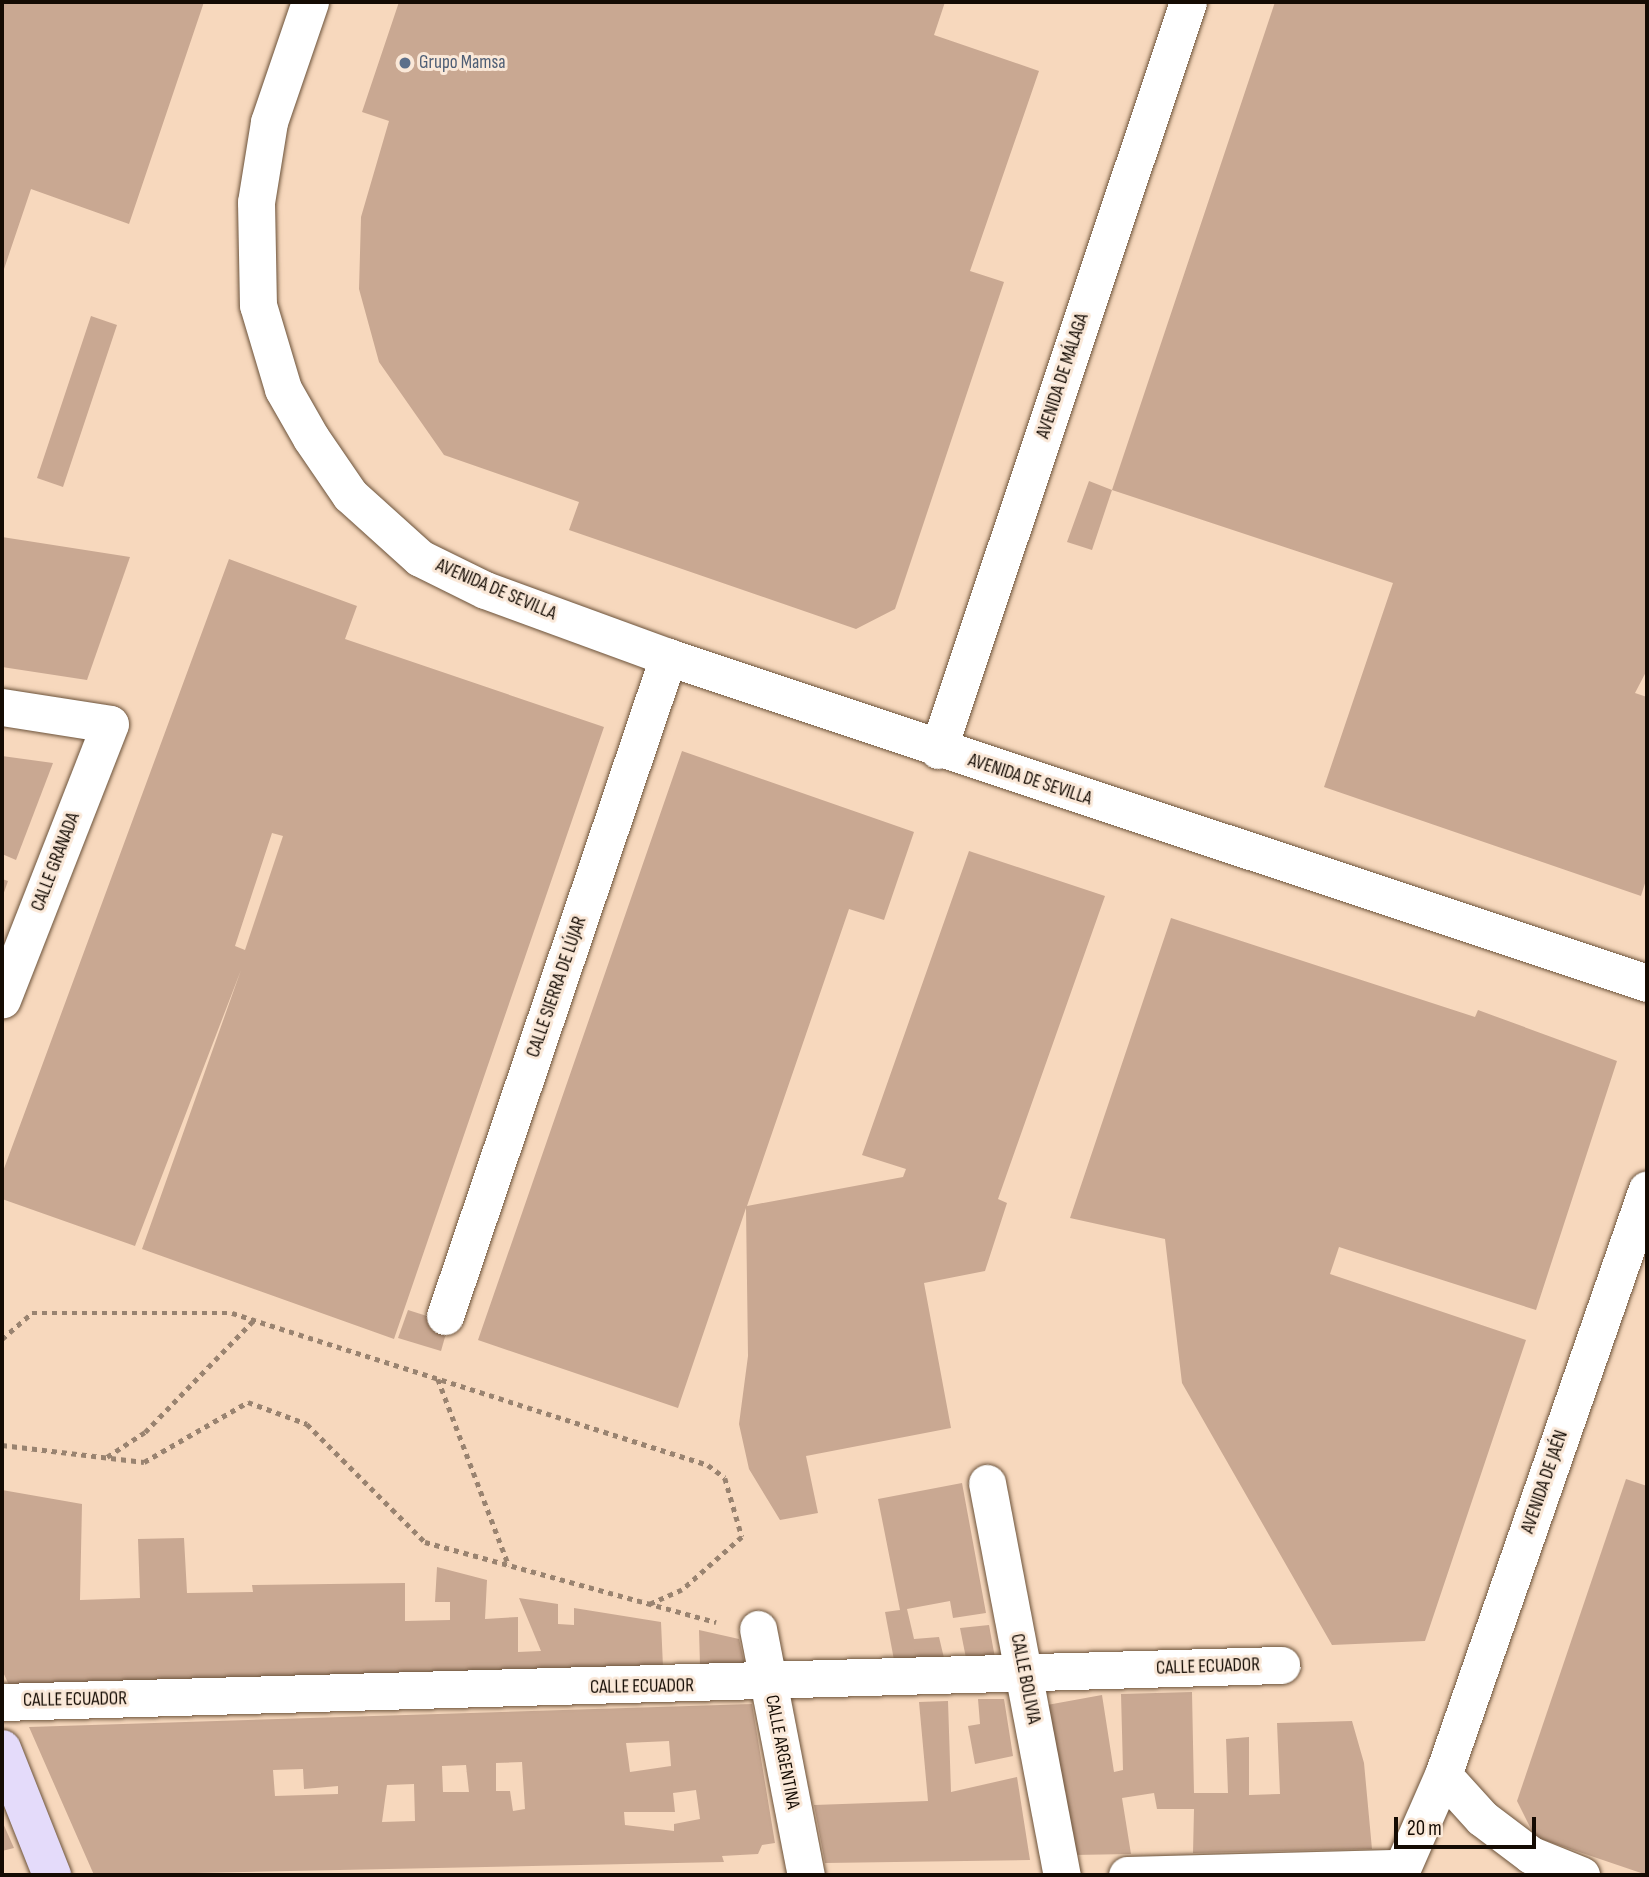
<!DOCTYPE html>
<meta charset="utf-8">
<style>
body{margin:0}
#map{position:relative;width:1649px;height:1877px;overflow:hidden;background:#f7d8bd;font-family:"Sofia Sans Condensed",sans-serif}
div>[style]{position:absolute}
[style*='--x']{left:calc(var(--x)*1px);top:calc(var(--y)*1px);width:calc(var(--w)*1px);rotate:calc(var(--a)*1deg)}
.building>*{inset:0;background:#c9a892}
.path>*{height:4.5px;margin-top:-2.25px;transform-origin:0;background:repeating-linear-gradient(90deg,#998370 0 5px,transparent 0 10px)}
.roads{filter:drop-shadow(0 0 2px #6b523a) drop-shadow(0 0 2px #6b523a)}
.street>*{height:37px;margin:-18.5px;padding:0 18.5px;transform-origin:18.5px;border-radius:18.5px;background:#fff}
.secondary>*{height:38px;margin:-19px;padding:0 19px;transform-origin:19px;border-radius:19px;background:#e4dbfa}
.dots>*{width:19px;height:19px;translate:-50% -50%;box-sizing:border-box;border:4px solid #fae8d8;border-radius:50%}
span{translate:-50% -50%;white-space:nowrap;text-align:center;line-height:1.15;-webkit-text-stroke:6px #fae8d8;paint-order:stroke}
.service-label{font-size:19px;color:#4e5e75}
.left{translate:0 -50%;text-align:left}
.street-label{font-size:19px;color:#140b03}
.frame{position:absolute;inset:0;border:4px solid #140b03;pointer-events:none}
.scale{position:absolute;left:1394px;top:1817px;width:142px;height:32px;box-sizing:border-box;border:4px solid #140b03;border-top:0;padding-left:9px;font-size:21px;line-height:24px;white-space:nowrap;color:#140b03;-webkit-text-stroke:5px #fae8d8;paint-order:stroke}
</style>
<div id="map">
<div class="building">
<i style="clip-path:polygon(2px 2px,204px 2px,129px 224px,31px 189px,2px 275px)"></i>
<i style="clip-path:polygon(399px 2px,945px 2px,934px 35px,1039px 71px,970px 271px,1004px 282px,895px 609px,856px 629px,569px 530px,579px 502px,444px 455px,379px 362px,359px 289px,361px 217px,389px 121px,362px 112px)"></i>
<i style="clip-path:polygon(1275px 2px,1647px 2px,1647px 670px,1635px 693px,1647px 697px,1647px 877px,1641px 896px,1324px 787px,1393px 583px,1112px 490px,1092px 550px,1067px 542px,1089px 481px,1112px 490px)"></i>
<i style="clip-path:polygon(91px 316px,117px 325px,63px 487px,37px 478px)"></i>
<i style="clip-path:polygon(2px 537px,130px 557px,87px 680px,2px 667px)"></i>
<i style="clip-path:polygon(evenodd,229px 559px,357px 606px,345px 639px,604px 727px,394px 1339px,142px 1249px,241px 970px,135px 1246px,2px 1199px,2px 1174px,229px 559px,272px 833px,283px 836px,245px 950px,235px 946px,272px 833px)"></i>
<i style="clip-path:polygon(682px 751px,914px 832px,884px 920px,849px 909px,747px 1206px,903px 1177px,906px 1169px,862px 1155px,969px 851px,1105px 896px,998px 1199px,1007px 1203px,985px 1271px,924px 1283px,951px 1428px,806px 1456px,818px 1513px,780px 1520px,749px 1469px,739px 1424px,748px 1356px,746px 1208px,678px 1408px,478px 1340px)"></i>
<i style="clip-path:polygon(2px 756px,53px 763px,16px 860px,2px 854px)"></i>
<i style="clip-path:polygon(2px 879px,8px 881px,2px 898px)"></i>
<i style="clip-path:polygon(1171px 918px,1475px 1017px,1478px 1010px,1617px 1061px,1536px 1310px,1339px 1247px,1330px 1274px,1526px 1340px,1425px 1641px,1332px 1645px,1182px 1383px,1165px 1239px,1070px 1218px)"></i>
<i style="clip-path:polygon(408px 1310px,449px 1323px,441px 1351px,398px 1338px)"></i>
<i style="clip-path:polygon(1626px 1479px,1647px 1486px,1647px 1875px,1535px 1837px,1517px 1801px)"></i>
<i style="clip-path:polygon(962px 1483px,986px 1613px,953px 1618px,950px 1601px,907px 1609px,914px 1639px,939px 1637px,944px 1658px,894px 1660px,885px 1612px,900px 1610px,878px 1499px)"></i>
<i style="clip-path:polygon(2px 1490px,82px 1504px,80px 1600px,140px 1598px,138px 1539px,184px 1538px,187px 1593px,253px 1592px,252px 1585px,405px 1583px,405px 1621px,450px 1620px,450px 1602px,435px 1602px,437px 1567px,487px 1580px,485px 1619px,518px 1617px,518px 1652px,541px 1651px,519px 1598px,558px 1604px,558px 1624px,574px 1625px,574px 1608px,661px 1622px,663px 1667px,9px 1685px,2px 1670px)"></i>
<i style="clip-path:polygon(989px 1625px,995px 1658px,966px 1658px,960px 1628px)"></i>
<i style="clip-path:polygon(699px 1630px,739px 1639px,745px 1665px,700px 1666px)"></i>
<i style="clip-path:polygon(1192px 1692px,1194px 1793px,1228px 1793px,1226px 1739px,1249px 1737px,1249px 1795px,1280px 1794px,1277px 1723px,1352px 1721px,1364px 1763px,1372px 1849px,1193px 1853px,1194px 1809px,1157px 1809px,1154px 1793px,1122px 1798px,1131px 1854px,1073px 1855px,1047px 1705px,1102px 1695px,1114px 1772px,1123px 1770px,1121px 1694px)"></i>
<i style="clip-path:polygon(978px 1699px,1004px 1699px,1013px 1756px,975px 1764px,968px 1726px,980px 1724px)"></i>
<i style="clip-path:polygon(948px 1701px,951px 1792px,1017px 1777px,1030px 1860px,825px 1863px,814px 1805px,928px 1801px,919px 1702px)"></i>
<i style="clip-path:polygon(evenodd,752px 1704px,775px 1843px,762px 1845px,758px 1854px,722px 1856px,724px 1862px,94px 1875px,29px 1727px,752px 1704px,669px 1741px,671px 1766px,630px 1772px,626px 1743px,669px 1741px,752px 1704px,522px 1762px,525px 1809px,513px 1811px,510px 1791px,496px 1791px,496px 1763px,522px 1762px,752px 1704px,466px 1765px,469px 1792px,443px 1792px,442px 1766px,466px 1765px,752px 1704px,303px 1769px,304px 1789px,338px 1786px,338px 1794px,275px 1796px,273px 1770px,303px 1769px,752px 1704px,414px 1784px,415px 1821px,382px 1822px,387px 1785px,414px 1784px,752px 1704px,696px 1790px,700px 1819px,674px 1824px,674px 1831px,625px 1825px,624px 1812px,675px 1812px,673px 1793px,696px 1790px)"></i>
<i style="clip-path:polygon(2px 1821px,14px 1848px,2px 1851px)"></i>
</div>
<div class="path">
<i style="--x:2;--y:1339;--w:40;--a:-41"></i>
<i style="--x:32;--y:1313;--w:200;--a:0"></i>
<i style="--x:232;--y:1313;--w:500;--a:17.7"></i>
<i style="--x:708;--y:1465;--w:21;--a:37"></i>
<i style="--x:725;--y:1478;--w:61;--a:73.9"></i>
<i style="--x:742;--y:1537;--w:80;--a:138.5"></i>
<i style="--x:682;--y:1590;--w:37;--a:156"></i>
<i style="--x:438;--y:1379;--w:200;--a:69.2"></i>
<i style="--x:2;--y:1445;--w:143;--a:6.8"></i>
<i style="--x:144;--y:1462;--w:120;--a:-30"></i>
<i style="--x:248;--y:1402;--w:63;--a:20.4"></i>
<i style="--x:307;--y:1424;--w:167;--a:45"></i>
<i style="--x:425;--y:1542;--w:302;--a:15.4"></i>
<i style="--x:107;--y:1457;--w:45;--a:-33.3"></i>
<i style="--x:145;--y:1432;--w:156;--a:-45.8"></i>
</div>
<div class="roads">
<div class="street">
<i style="--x:310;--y:2;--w:127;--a:108.9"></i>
<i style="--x:269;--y:122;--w:81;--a:99.2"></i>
<i style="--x:256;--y:202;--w:103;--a:88.9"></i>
<i style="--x:258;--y:305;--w:88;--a:73.4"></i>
<i style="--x:283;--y:389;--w:56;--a:60.3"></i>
<i style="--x:311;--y:438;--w:69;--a:55.6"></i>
<i style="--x:350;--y:495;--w:94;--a:42"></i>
<i style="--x:420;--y:558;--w:72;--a:26.2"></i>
<i style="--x:485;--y:590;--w:195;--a:20.1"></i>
<i style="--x:668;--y:657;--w:1032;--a:18.42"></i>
<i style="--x:2;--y:707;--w:109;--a:8.9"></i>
<i style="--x:110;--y:724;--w:296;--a:111.4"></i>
<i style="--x:938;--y:750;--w:789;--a:-71.52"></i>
<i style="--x:445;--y:1316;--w:696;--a:-71.3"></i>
<i style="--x:987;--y:1483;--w:399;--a:79.2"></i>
<i style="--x:758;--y:1629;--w:251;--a:79"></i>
<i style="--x:2;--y:1702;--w:1280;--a:-1.66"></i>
<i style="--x:1443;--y:1775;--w:58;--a:47.8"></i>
<i style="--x:1482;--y:1818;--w:61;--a:37.1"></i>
<i style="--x:1531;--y:1855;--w:54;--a:21.8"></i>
<i style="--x:1127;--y:1875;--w:275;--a:-1.5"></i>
<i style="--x:1399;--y:1875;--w:109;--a:-66.3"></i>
<i style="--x:1443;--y:1775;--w:620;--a:-70.81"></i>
</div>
<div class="secondary">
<i style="--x:2;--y:1749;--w:136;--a:68.4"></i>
</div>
</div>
<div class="dots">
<i style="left:405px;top:63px;background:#5c6f8a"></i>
</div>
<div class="service-label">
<span class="left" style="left:419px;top:63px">Grupo Mamsa</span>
</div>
<div class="street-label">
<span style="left:1063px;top:376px;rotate:-72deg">AVENIDA DE MÁLAGA</span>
<span style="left:496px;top:590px;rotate:23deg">AVENIDA DE SEVILLA</span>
<span style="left:1030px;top:780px;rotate:18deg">AVENIDA DE SEVILLA</span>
<span style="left:56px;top:862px;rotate:-69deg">CALLE GRANADA</span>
<span style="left:557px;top:987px;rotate:-71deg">CALLE SIERRA DE LÚJAR</span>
<span style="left:1545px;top:1482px;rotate:-71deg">AVENIDA DE JAÉN</span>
<span style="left:1208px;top:1667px;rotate:-2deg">CALLE ECUADOR</span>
<span style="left:1025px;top:1679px;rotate:79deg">CALLE BOLIVIA</span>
<span style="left:642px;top:1687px;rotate:-1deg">CALLE ECUADOR</span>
<span style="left:75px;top:1700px;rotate:-1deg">CALLE ECUADOR</span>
<span style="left:782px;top:1752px;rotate:79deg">CALLE ARGENTINA</span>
</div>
<div class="frame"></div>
<div class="scale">20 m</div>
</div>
